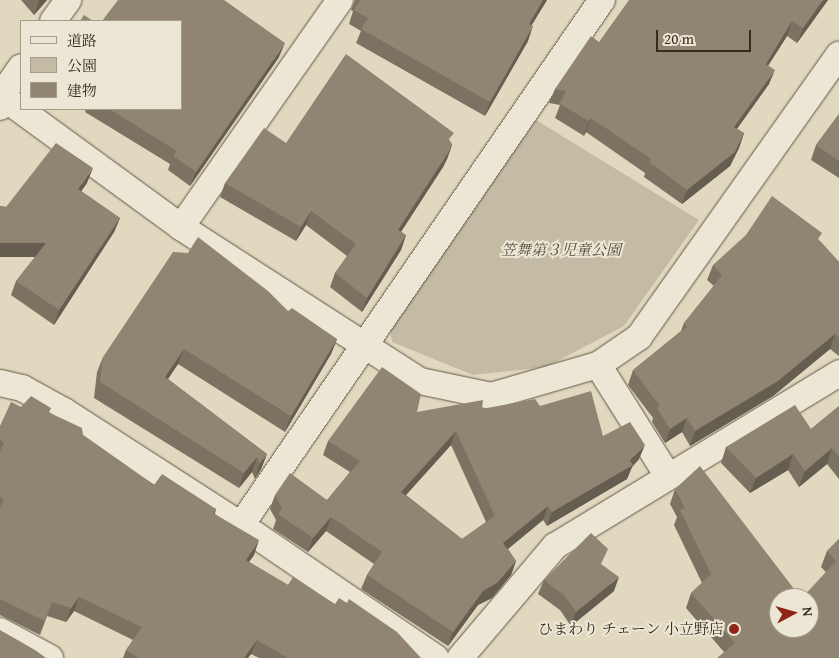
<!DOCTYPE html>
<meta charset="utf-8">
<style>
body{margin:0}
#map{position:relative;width:839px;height:658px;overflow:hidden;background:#e1d9bf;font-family:"Gentium Book Plus","Noto Serif JP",serif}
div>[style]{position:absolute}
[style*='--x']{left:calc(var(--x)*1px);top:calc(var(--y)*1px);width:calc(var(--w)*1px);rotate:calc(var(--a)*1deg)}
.green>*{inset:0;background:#c4bba4}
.roads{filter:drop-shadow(0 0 1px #635647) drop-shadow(0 0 1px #635647)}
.street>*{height:26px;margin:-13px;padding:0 13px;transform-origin:13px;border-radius:13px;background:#ece6d5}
.wall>*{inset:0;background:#7c7262}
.shaded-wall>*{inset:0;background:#655d50}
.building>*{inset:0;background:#908572}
.dots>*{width:14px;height:14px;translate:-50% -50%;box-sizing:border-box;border:2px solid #ece6d5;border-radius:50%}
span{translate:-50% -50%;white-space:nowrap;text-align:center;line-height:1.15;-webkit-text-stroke:4px #ece6d5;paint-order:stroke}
.park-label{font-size:15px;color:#55483a;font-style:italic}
.poi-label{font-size:15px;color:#392b1f}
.right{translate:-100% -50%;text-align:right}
.legend{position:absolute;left:20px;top:20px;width:162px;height:90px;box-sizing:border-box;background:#ece6d5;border:1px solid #a49b8c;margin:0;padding:6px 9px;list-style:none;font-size:15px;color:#392b1f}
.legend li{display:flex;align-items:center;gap:10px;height:25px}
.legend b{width:25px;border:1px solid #a49b8c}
.north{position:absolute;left:769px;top:588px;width:50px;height:50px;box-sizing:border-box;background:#ece6d5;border:1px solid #a49b8c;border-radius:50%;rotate:84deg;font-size:14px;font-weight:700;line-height:20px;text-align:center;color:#392b1f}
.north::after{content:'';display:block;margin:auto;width:18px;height:22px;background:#8f2418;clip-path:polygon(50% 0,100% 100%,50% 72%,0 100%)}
.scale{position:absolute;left:656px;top:30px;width:95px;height:22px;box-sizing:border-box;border:2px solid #392b1f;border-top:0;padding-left:6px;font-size:15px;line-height:18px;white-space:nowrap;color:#392b1f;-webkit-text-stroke:4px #ece6d5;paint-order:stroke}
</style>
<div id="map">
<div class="green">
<i style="clip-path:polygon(536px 120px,699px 220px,624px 326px,546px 367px,473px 375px,392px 342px,390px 330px)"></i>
</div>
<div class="roads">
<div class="street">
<i style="--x:53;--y:21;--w:26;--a:-54"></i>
<i style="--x:0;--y:95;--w:224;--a:36.1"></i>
<i style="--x:181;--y:227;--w:284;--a:32.8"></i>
<i style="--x:420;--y:381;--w:73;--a:11.9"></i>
<i style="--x:491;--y:396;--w:111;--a:-16.2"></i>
<i style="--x:598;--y:365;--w:50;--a:-34.3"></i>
<i style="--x:639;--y:337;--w:346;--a:-54.7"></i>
<i style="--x:0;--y:107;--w:11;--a:-85"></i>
<i style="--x:1;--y:96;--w:35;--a:-55"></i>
<i style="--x:181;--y:227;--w:277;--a:-55"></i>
<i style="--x:598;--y:365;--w:131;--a:57.8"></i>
<i style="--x:0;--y:383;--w:23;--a:13"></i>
<i style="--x:22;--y:388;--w:48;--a:28.7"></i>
<i style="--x:64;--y:411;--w:211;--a:32.8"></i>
<i style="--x:241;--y:525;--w:236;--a:34.3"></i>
<i style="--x:241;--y:525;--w:637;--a:-55.49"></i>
<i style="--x:0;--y:631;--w:57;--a:28.4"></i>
<i style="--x:460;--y:658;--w:147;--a:-49.7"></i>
<i style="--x:555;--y:546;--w:333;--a:-31.3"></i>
</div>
</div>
<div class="wall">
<i style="clip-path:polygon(21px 0,47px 0,34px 15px)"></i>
<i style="clip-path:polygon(355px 0,547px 0,531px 25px,528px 41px,485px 116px,356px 43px,361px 31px,349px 24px,353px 11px,351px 10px)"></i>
<i style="clip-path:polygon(828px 0,797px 43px,787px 36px,768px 66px,769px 84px,737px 129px,744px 133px,739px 148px,730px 166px,682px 204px,644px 177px,645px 173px,586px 132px,584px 136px,555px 118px,560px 105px,549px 103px,555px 89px,599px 42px)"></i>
<i style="clip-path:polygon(279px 57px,190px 186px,168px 170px,170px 164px,85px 112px,86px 109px,181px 109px)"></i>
<i style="clip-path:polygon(839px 114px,839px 178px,811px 160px,816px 145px)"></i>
<i style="clip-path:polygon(451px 142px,452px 145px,447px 159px,443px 167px,401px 232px,406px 235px,401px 250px,362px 312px,330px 287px,335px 273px,347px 256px,306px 225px,296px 241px,220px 197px,225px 183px,286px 143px)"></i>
<i style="clip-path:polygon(87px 183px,81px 191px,120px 218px,114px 232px,54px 325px,11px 295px,16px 281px,35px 257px,0 257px,0 206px,6px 207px)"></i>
<i style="clip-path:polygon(820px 241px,839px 262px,839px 356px,830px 349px,773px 396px,690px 446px,682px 432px,665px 443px,652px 422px,653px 418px,628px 385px,633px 370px,681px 331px,684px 323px,714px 286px,707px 280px,713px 265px)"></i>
<i style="clip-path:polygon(288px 311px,337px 339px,331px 354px,285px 432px,178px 364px,168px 379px,267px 454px,261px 469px,255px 479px,252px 472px,239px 488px,94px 398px,97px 372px,103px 357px)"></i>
<i style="clip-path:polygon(evenodd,540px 406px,603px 436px,639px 459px,632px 467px,627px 479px,547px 526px,543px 520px,508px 549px,516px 561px,511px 575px,492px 598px,478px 605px,448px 646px,361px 589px,367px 575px,374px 564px,326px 531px,308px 552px,273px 529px,276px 520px,270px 509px,275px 495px,327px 500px,350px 472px,323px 455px,328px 441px,417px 412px,540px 406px,451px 445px,486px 522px,462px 539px,406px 495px,451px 445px)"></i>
<i style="clip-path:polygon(839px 406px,839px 479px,827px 464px,799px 487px,788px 470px,750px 493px,721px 463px,726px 447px,811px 429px)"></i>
<i style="clip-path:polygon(21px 407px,51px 408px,49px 412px,83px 435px,154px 485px,216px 509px,215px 514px,254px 555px,249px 562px,288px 585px,335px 604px,421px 658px,259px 658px,251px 654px,248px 658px,123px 658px,126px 650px,133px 640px,74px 611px,66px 622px,47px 616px,40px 635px,0 615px,0 426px)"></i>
<i style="clip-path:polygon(675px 489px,779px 628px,826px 572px,821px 567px,827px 551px,839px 539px,839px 658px,724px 652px,686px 608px,691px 593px,702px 583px,674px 525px,677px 517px,670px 504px)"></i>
<i style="clip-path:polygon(602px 565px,614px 591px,571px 626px,560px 610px,538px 594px,544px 580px)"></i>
</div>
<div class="shaded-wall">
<i style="clip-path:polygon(40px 0,47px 0,34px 15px,39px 1px)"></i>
<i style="clip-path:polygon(543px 0,547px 0,524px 38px,529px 24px)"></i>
<i style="clip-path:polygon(823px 0,828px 0,797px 43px,803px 28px)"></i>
<i style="clip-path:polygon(792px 21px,787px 36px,760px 78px,766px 64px)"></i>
<i style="clip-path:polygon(533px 26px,528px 41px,485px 116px,490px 102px)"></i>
<i style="clip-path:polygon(285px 43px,279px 57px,190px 186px,196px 172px)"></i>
<i style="clip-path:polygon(775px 70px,769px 84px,728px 141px,734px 127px)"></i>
<i style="clip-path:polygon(591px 118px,586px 132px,584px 136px,589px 121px)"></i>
<i style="clip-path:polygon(744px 133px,739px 148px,730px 166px,682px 204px,687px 190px)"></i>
<i style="clip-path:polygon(452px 145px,447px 159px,443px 167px,393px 244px,398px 230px)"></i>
<i style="clip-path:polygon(93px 168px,87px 183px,73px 203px,78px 189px)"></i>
<i style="clip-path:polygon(311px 211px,306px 225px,296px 241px,301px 227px)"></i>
<i style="clip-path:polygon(120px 218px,114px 232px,54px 325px,59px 310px)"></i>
<i style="clip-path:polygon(406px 235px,401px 250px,362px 312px,367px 298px)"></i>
<i style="clip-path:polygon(0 243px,46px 243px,41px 257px,0 257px)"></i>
<i style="clip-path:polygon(835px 334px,830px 349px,773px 396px,690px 446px,695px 431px)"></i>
<i style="clip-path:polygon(337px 339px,331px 354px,285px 432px,291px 416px)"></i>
<i style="clip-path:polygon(184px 349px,178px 364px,159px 392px,165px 377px)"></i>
<i style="clip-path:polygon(687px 418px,682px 432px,665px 443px,670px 429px)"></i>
<i style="clip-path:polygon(456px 431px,451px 445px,396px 506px,401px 492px)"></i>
<i style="clip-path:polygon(645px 445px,639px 459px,632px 467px,627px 479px,547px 526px,552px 512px,630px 460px)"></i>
<i style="clip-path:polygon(832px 448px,827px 464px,799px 487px,805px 471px)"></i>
<i style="clip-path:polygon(267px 454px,261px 469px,255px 479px,260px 463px)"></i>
<i style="clip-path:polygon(793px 454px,788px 470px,750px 493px,756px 478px)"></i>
<i style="clip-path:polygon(257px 457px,252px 472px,239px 488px,244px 473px)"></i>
<i style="clip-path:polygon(548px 506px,543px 520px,498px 557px,503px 543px)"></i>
<i style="clip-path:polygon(331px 517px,326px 531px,308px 552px,313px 538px)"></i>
<i style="clip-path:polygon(259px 540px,254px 555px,240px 574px,246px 560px)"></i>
<i style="clip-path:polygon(516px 561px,511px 575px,492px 598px,478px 605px,448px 646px,453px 632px,483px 591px)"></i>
<i style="clip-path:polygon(619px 577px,614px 591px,571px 626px,576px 612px)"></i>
<i style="clip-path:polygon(79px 597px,74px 611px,66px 622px,71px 608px)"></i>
<i style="clip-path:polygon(257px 640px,251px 654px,248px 658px,244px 658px)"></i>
</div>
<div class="building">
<i style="clip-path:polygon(118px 0,224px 0,285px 43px,196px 172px,173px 156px,177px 151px,109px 109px,181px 109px,181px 21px,102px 21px)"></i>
<i style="clip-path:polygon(360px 0,543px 0,529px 24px,533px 26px,490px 102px,361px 29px,368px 18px,354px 10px)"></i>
<i style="clip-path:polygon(629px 0,823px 0,803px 28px,792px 21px,766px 64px,775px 70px,734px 127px,744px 133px,735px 152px,687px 190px,649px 162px,651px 159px,591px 118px,589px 121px,560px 104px,566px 91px,555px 89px,591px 36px,599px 42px)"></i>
<i style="clip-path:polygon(84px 15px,93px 21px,80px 21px)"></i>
<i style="clip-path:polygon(346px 54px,454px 133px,449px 139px,452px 145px,448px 153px,398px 230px,406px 235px,367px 298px,335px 273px,356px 244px,311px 211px,301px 227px,225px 183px,264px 128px,286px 143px)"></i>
<i style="clip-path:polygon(839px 114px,839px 161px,816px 145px)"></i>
<i style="clip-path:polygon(56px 143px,93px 168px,78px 189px,120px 218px,59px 310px,16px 281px,46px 243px,0 243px,0 206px,6px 207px)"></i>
<i style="clip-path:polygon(772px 196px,822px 233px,818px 239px,839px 262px,839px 338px,835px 334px,778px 381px,695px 431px,687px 418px,670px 429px,657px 408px,660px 406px,633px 370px,687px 327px,684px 323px,722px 275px,713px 265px,746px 235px)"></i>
<i style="clip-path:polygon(198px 237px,268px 291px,288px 311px,292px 308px,337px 339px,291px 416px,184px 349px,165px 377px,267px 454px,260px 463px,257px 457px,244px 473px,100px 382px,103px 357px,173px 252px,188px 253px)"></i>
<i style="clip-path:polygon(evenodd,382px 367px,421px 394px,417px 412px,483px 400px,482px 409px,535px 399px,540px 406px,591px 391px,603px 436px,630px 422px,645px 445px,630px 460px,633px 465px,552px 512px,548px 506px,503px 543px,516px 561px,497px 583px,483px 591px,453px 632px,367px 575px,382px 552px,331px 517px,313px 538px,278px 514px,282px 508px,275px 495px,290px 473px,327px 500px,360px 461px,328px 441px,382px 367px,456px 431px,495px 516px,462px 539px,401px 492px,456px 431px)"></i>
<i style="clip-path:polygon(31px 396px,51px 408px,48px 412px,82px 428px,83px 435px,154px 485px,162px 474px,216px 509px,213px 513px,259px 540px,246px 560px,288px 585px,293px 577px,335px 604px,339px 598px,347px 603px,349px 599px,397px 632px,421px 658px,288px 658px,257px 640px,244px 658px,139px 658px,126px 650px,142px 627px,79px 597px,71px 608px,52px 602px,45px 621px,0 599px,0 508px,4px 500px,0 497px,0 452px,4px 443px,0 440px,0 426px,11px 402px,21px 407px)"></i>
<i style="clip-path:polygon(795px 405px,811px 429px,839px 406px,839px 457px,832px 448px,805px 471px,793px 454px,756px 478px,726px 447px)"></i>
<i style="clip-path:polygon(700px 466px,801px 598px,779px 598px,779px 628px,809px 628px,809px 598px,802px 598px,836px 561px,827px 551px,839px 539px,839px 658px,717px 658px,735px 643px,691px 593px,711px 574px,680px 510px,685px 508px,675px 489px)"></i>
<i style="clip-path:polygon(591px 533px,608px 549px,601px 564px,619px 577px,576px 612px,565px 596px,544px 580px)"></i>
<i style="clip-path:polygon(0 630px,35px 650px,46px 658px,0 658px)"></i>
</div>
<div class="dots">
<i style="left:734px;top:629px;background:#8f2418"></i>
</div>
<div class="park-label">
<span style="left:561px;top:250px">笠舞第３児童公園</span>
</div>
<div class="poi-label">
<span class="right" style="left:724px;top:629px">ひまわり チェーン 小立野店</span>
</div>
<ul class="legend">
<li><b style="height:6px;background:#ece6d5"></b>道路</li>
<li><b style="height:14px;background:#c4bba4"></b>公園</li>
<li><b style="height:14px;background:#908572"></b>建物</li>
</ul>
<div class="north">N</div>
<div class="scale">20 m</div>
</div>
